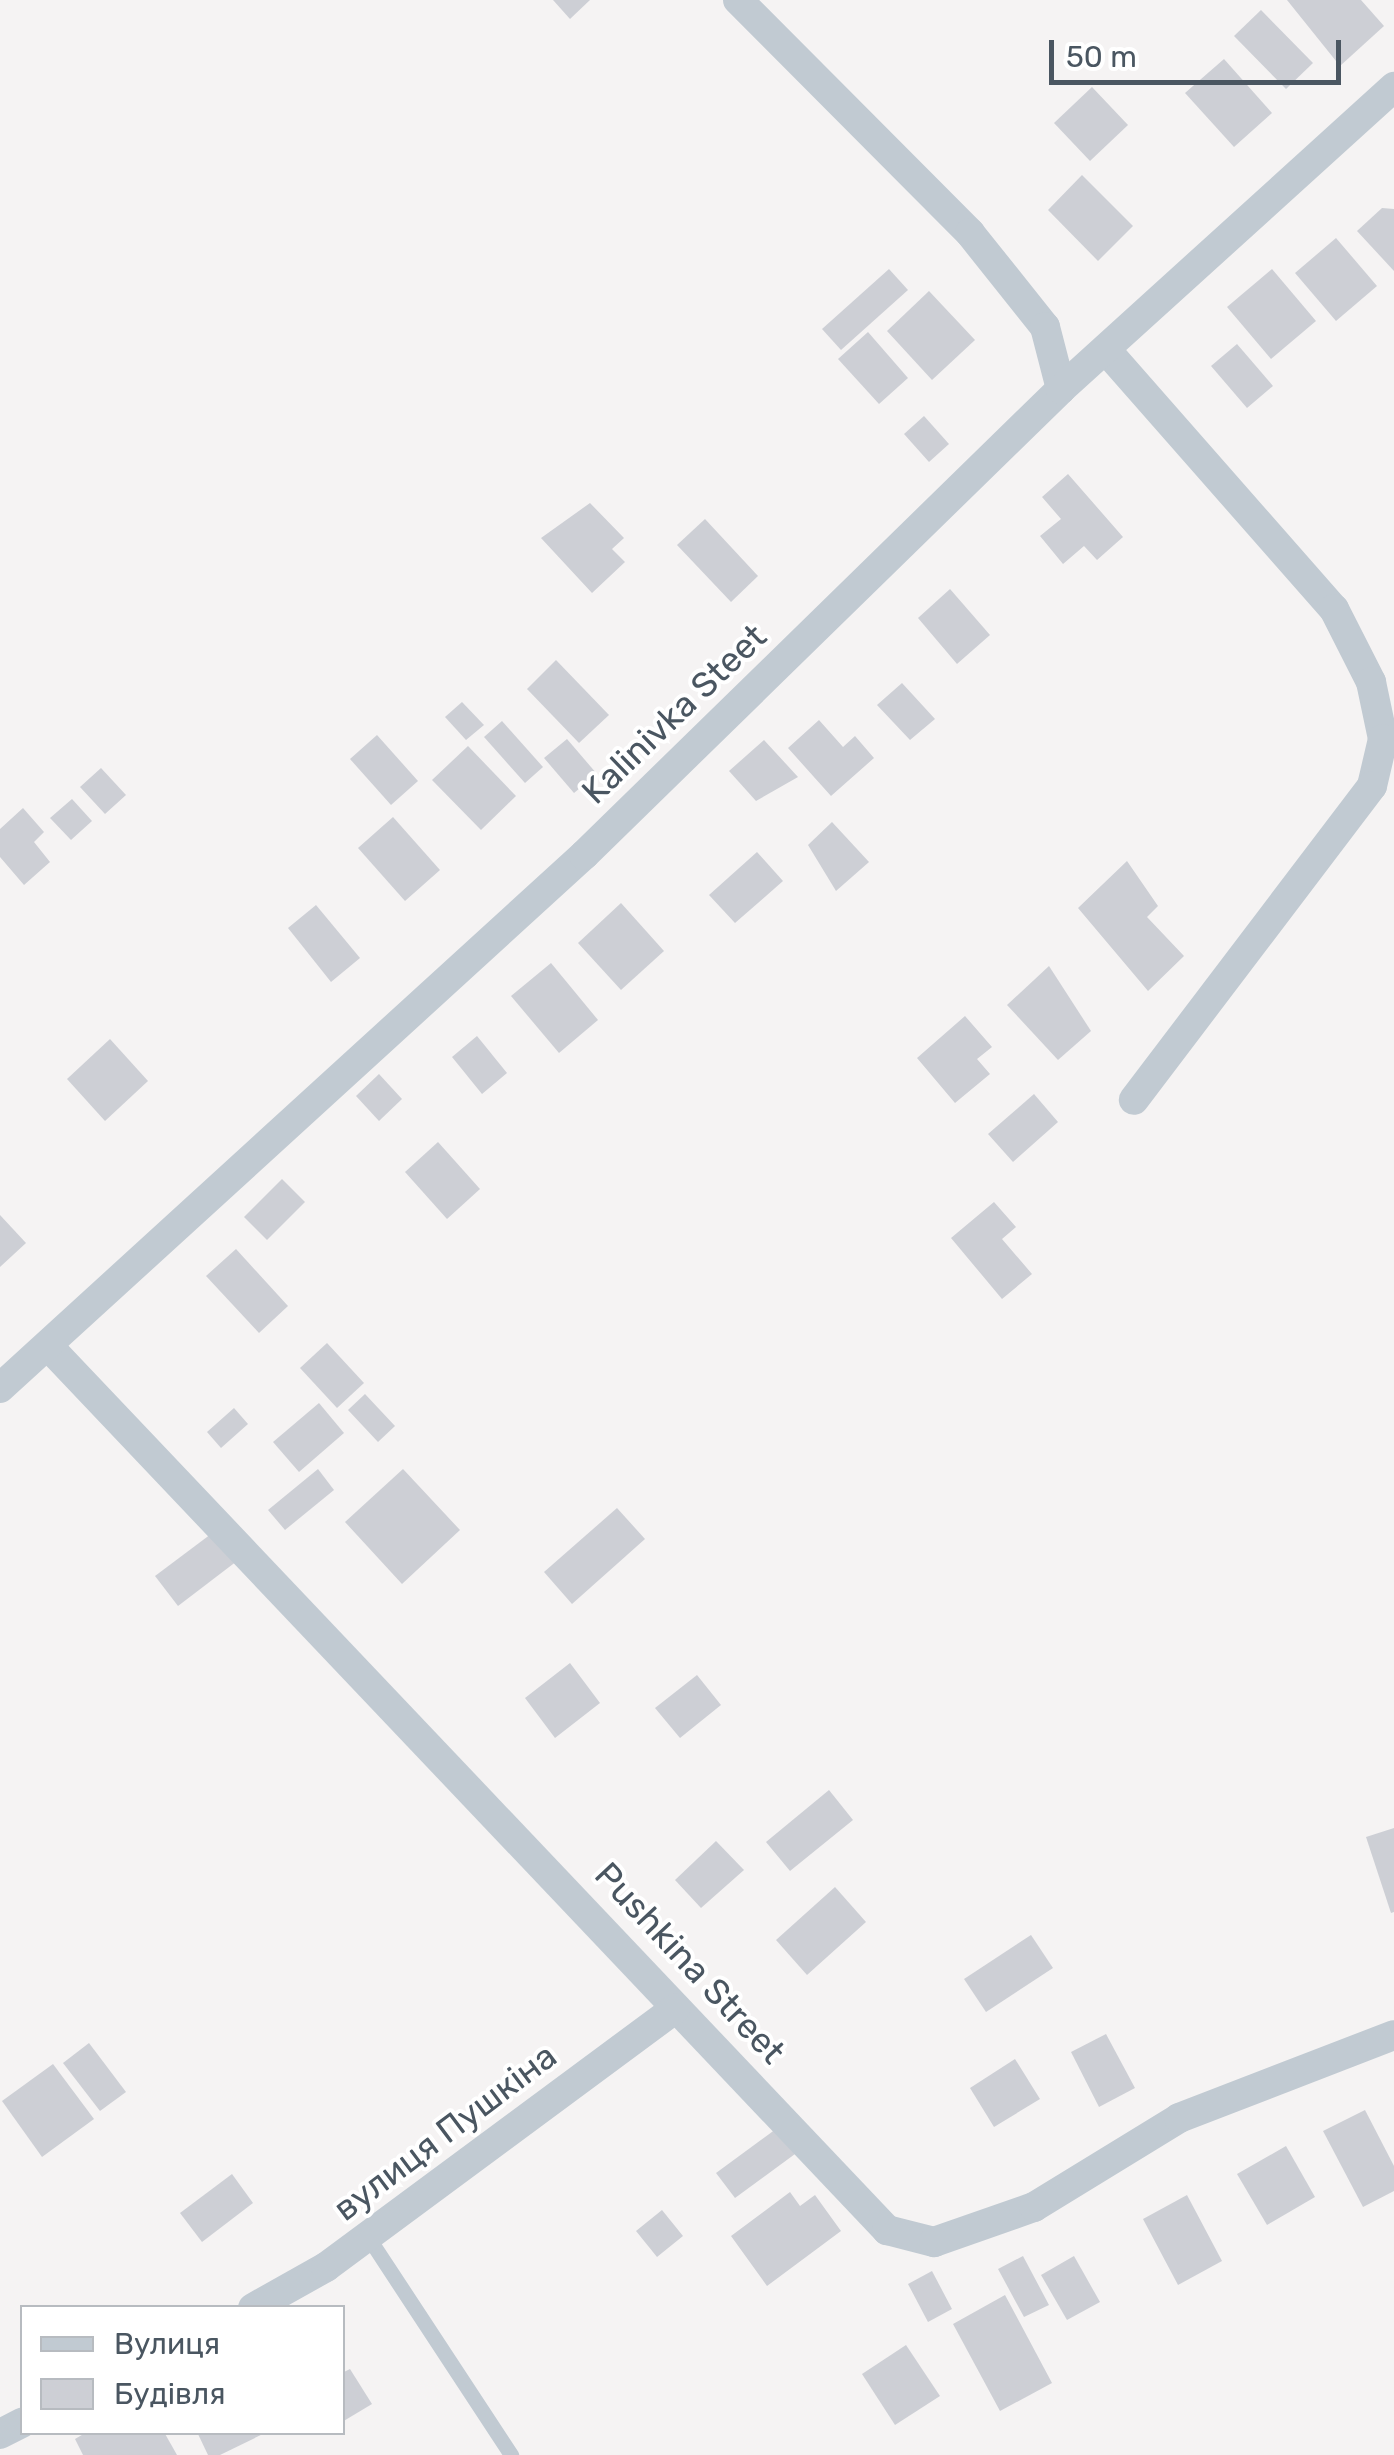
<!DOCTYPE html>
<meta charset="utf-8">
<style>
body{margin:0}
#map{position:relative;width:1394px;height:2455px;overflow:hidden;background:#f5f3f3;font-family:Rubik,sans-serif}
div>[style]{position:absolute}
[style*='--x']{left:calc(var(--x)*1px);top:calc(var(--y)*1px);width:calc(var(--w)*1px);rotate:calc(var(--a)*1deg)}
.building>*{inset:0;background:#cdcfd5}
.service>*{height:15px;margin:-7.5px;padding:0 7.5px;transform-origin:7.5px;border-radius:7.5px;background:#c1cad2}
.minor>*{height:30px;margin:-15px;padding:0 15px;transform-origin:15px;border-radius:15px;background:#c1cad2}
span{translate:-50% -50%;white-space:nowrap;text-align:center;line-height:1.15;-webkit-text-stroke:8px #fff;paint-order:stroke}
.street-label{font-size:35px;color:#4a5661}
.legend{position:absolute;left:20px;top:2305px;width:325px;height:130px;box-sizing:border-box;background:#fff;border:2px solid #b7bbc0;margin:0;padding:12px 18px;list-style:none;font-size:30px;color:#4a5661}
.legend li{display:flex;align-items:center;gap:20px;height:50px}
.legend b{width:50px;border:2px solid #b7bbc0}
.scale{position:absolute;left:1049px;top:40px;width:292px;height:45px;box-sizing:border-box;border:5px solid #4a5661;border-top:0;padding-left:12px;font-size:30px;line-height:35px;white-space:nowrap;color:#4a5661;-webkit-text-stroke:8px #fff;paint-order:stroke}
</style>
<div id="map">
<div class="building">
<i style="clip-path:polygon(553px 0,590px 0,570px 19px)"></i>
<i style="clip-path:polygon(1287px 0,1361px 0,1384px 26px,1340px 66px)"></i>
<i style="clip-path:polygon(1261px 10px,1313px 63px,1286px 89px,1234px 36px)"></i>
<i style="clip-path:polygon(1224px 59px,1272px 113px,1234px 147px,1185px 93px)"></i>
<i style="clip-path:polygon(1092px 87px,1128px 125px,1090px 161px,1054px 123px)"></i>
<i style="clip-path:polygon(1082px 175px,1133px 226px,1098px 261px,1048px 210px)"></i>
<i style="clip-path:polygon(1382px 208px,1394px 209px,1394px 271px,1357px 231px)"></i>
<i style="clip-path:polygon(1336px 238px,1377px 286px,1336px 321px,1295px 273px)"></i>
<i style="clip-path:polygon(889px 269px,908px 290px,841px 350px,822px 329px)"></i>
<i style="clip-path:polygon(1272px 269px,1316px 321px,1271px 359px,1227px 307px)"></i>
<i style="clip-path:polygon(929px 291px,975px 340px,932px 380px,887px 331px)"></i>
<i style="clip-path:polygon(868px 332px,908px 378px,879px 404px,838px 359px)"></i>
<i style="clip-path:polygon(1237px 344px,1273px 386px,1247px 408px,1211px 366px)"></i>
<i style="clip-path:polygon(924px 416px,949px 444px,929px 462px,904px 434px)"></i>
<i style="clip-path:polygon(1068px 474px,1123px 537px,1097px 560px,1084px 546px,1063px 564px,1040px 536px,1061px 519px,1042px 497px)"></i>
<i style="clip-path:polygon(590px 503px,624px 538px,612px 549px,625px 562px,592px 593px,541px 538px)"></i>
<i style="clip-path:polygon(705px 519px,758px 576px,731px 602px,677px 545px)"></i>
<i style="clip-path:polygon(950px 589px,990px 635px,957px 664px,918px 618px)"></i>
<i style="clip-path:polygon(556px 660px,609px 715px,579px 743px,527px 689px)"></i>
<i style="clip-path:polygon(902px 683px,935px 719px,910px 740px,877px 705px)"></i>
<i style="clip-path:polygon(462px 702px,484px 725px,466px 740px,445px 717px)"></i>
<i style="clip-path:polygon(819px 720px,843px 747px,855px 736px,874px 758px,831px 796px,788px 748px)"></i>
<i style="clip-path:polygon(502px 721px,543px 767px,525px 783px,484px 737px)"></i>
<i style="clip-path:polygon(377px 735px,418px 781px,391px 805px,350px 759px)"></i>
<i style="clip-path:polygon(567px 739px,597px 774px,574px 793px,544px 758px)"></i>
<i style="clip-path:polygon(764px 740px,798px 777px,756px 801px,729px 771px)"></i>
<i style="clip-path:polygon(468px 746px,516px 796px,481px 830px,432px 780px)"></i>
<i style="clip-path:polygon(101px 768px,126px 795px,105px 814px,80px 787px)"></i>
<i style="clip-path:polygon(72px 799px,92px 821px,71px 840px,50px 818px)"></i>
<i style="clip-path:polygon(23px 808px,44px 832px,34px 842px,50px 862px,24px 885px,0 857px,0 829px)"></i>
<i style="clip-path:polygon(393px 817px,440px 870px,405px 901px,358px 848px)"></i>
<i style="clip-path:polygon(832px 822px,869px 862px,836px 891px,808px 845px)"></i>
<i style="clip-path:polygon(757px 852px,783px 881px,735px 923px,709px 895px)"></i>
<i style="clip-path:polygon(1127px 861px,1158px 906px,1147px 917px,1184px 956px,1148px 991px,1078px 908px)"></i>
<i style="clip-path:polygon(621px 903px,664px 951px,621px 990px,578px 943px)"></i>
<i style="clip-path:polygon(316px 905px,360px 958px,331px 982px,288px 928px)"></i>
<i style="clip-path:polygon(551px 963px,598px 1020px,559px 1053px,511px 996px)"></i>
<i style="clip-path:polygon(1049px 966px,1091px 1031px,1058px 1060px,1007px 1005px)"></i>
<i style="clip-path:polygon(965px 1016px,992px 1047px,977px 1059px,990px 1074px,955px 1103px,917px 1058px)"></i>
<i style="clip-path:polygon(477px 1036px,507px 1073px,482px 1094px,452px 1057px)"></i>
<i style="clip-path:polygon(110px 1039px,148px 1081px,105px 1121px,67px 1079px)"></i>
<i style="clip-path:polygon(379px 1074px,402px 1099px,379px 1121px,356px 1096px)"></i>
<i style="clip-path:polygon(1034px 1094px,1058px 1122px,1013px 1162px,988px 1134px)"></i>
<i style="clip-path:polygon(438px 1142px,480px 1189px,447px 1219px,405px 1172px)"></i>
<i style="clip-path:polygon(282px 1179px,305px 1202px,267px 1240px,244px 1217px)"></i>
<i style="clip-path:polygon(994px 1202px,1016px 1227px,1002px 1239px,1032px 1274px,1002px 1299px,951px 1238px)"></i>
<i style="clip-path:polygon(0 1215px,26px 1243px,0 1267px)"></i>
<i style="clip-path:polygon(236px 1249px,288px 1306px,259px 1333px,206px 1276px)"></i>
<i style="clip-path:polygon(327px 1343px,364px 1383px,337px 1408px,300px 1368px)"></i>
<i style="clip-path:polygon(365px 1394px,395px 1426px,378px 1442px,348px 1410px)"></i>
<i style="clip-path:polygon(319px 1403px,344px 1433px,299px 1472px,273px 1442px)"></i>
<i style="clip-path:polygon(234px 1408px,248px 1424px,221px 1448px,207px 1432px)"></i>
<i style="clip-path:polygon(318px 1469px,334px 1490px,285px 1530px,268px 1510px)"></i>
<i style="clip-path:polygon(403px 1469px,460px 1530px,402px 1584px,345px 1522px)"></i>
<i style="clip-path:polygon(617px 1508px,645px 1539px,572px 1604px,544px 1572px)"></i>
<i style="clip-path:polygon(215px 1531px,237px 1561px,178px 1606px,155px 1576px)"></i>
<i style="clip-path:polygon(570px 1663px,600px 1703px,555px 1738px,525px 1698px)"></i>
<i style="clip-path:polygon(697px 1675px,721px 1705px,680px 1738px,655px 1708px)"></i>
<i style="clip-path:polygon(829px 1790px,853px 1820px,790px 1871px,766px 1842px)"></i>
<i style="clip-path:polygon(1394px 1828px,1394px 1912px,1391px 1913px,1366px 1837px)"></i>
<i style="clip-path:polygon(716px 1841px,744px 1870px,701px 1908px,675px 1880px)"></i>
<i style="clip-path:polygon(835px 1887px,866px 1922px,807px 1975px,776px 1940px)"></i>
<i style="clip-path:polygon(1031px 1935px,1053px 1968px,986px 2012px,964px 1979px)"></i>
<i style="clip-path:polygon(1106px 2034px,1135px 2088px,1099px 2107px,1071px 2052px)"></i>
<i style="clip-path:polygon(89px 2043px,126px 2092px,100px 2111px,63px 2063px)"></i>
<i style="clip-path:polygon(1015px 2059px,1040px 2099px,994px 2127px,970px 2088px)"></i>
<i style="clip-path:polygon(53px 2064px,94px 2119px,42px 2157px,2px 2101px)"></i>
<i style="clip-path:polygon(1365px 2110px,1394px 2166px,1394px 2191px,1363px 2207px,1323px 2131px)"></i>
<i style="clip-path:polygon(776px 2129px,795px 2154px,735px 2198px,716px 2173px)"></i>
<i style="clip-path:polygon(1286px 2146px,1315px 2197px,1267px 2225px,1237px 2174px)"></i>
<i style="clip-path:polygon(232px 2174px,253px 2203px,202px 2242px,180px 2213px)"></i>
<i style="clip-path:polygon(790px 2192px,800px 2206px,815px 2195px,841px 2231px,767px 2286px,731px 2236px)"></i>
<i style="clip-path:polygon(1187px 2195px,1222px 2261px,1178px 2285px,1143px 2219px)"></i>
<i style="clip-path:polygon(662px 2210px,683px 2236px,657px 2257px,636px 2231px)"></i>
<i style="clip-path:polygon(1023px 2256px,1049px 2305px,1024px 2317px,998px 2269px)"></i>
<i style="clip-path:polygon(1074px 2256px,1100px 2302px,1067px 2320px,1041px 2275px)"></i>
<i style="clip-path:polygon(932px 2271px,952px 2309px,928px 2322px,908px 2284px)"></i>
<i style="clip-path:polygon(1005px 2295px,1052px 2383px,1000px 2411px,953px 2324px)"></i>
<i style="clip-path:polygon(906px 2345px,940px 2396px,895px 2425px,862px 2374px)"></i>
<i style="clip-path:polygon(350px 2369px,372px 2404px,342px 2422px,342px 2373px)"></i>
<i style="clip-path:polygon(87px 2432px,164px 2432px,177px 2455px,83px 2455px,75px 2439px)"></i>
<i style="clip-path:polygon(197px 2432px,267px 2432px,220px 2455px,208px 2455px)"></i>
</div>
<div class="service">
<i style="--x:368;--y:2237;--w:261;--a:56.7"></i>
</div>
<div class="minor">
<i style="--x:738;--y:0;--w:329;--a:45.1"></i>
<i style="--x:970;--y:233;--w:120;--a:51.4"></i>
<i style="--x:1045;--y:327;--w:64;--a:75.5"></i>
<i style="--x:1107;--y:351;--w:344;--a:48.7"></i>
<i style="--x:1334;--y:609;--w:82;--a:63.1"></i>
<i style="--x:1371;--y:682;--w:58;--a:78.1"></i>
<i style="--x:1383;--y:739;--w:48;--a:103.2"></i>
<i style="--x:1372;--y:786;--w:394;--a:127.2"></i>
<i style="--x:51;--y:1349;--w:1215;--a:46.5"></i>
<i style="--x:887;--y:2230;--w:49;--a:14.3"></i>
<i style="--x:934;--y:2242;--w:106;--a:-19.3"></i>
<i style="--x:1034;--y:2207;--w:170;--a:-31.5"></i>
<i style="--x:1179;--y:2118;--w:230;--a:-21.1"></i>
<i style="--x:0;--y:1388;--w:791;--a:-42.39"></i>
<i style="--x:584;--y:855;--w:667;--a:-44.33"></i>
<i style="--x:1061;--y:389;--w:450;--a:-42.2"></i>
<i style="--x:253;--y:2308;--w:84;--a:-29.3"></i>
<i style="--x:326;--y:2267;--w:435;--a:-36.5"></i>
<i style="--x:0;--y:2434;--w:25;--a:-27"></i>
</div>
<div class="street-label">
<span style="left:674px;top:714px;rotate:-44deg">Kalinivka Steet</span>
<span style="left:690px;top:1963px;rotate:47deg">Pushkina Street</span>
<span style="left:445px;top:2132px;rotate:-37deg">вулиця Пушкіна</span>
</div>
<ul class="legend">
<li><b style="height:12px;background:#c1cad2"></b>Вулиця</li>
<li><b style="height:28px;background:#cdcfd5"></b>Будівля</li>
</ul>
<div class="scale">50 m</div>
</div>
